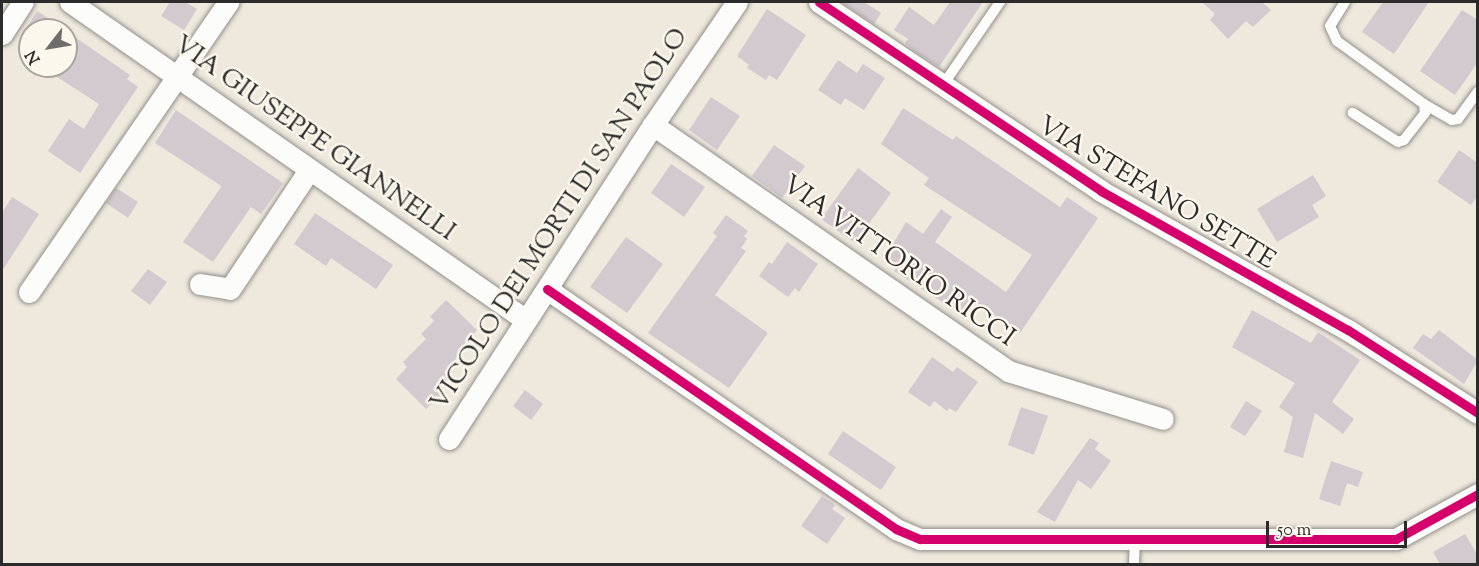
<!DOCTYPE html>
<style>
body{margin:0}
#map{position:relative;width:1479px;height:566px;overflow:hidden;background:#eee8dd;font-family:"Sorts Mill Goudy",serif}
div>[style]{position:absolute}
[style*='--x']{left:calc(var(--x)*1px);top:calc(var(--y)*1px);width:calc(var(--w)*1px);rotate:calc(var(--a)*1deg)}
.building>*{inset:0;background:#d2cacf}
.roads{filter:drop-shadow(0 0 2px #928f8a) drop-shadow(0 0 2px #928f8a)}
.service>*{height:10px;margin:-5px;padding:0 5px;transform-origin:5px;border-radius:5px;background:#fcfcfa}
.minor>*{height:21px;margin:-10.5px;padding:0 10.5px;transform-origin:10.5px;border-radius:10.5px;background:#fcfcfa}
.cycleway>*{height:9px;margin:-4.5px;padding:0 4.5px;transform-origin:4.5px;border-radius:4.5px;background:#d6006c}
span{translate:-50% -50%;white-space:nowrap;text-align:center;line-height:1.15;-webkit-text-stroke:5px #fbf7ec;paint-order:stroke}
.street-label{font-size:26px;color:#2b2b2b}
.frame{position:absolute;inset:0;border:3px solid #2b2b2b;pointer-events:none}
.north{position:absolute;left:18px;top:18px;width:60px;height:60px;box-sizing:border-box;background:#fbf7ec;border:2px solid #a8a59f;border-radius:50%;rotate:239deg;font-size:16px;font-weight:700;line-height:24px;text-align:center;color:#2b2b2b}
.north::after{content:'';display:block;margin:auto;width:21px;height:27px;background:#6f6d69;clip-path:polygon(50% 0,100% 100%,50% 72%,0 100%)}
.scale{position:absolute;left:1266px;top:521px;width:141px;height:27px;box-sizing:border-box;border:3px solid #2b2b2b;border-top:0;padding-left:8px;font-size:18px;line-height:21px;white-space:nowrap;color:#2b2b2b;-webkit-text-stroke:4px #fbf7ec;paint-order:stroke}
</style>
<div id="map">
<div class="building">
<i style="clip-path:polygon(170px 2px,185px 2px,197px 9px,184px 30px,161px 16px)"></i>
<i style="clip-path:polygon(841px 2px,864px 2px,881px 13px,874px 24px)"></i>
<i style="clip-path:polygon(950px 2px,983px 2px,939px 67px,913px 50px,905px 43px,908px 39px,894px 30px,909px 7px,934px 25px)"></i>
<i style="clip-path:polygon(1202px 2px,1262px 2px,1271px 10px,1253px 27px,1246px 21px,1228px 39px,1210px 20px,1215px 14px)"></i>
<i style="clip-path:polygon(1383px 2px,1429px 2px,1394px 54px,1362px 32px)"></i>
<i style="clip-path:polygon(767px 9px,806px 35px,777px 80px,769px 75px,766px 80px,747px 68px,749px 65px,737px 56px)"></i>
<i style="clip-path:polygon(1462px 10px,1478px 20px,1478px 62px,1455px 95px,1420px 71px)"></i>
<i style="clip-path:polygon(37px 11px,66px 30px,25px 30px)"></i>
<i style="clip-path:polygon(66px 31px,130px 75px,127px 79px,138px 87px,80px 173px,48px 151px,69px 119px,84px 129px,99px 104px,40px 66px,66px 66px)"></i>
<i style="clip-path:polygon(838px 60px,857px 73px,863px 64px,885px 78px,864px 110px,845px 98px,841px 105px,818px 90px)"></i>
<i style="clip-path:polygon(711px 97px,740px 116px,717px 150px,689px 130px)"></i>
<i style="clip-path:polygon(903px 108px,953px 140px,956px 136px,1060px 207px,1067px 197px,1098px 218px,1020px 333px,971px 299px,961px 314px,894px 271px,896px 268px,884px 259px,906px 222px,923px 234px,941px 209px,952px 217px,935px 242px,1006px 292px,1032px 255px,924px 185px,929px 178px,881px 144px)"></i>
<i style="clip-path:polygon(176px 110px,283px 183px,261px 214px,251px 207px,213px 262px,183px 242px,221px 187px,220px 185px,155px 143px)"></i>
<i style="clip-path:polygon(774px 145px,805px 166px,782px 198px,752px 176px)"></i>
<i style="clip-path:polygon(1459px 150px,1478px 163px,1478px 195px,1471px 205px,1437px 182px)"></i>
<i style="clip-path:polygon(671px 164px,705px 187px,684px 217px,651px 193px)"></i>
<i style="clip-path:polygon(858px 168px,891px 193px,855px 243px,821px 219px)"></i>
<i style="clip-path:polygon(1313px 175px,1326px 196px,1312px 205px,1319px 217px,1277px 242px,1257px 209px)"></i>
<i style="clip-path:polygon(116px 188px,138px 202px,128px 218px,106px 203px)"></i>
<i style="clip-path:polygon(12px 197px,39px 214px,2px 271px,2px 213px)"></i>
<i style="clip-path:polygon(315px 213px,393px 265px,376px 289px,331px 258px,326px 266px,294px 244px)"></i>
<i style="clip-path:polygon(726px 215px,748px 231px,744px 236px,747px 239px,741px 248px,746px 251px,715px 295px,768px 333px,729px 388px,648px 333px,717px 236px,713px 233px)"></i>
<i style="clip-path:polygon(626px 237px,663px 264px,627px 313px,590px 287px)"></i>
<i style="clip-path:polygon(787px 242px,818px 264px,799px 292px,795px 288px,788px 297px,759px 276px,769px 262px,772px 264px)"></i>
<i style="clip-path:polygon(148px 269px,167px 282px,150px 305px,131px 291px)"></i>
<i style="clip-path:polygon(446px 300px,477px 330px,464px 344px,467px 347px,444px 372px,450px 378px,437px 391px,440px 395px,426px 409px,396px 379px,407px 367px,403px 362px,426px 339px,421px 334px,434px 321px,430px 317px)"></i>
<i style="clip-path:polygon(1252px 310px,1311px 343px,1318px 332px,1360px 360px,1332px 402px,1354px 419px,1343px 434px,1315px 413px,1303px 458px,1284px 452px,1293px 417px,1279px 407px,1295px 383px,1232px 347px)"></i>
<i style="clip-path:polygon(1439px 330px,1478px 360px,1464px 384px,1413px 348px,1423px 334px,1431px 339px)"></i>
<i style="clip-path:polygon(932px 357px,953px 372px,957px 367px,978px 382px,956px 412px,949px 408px,947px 411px,934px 401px,930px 407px,908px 392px)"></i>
<i style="clip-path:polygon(525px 390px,543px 404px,531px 420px,513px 406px)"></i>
<i style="clip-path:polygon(1246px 401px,1262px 411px,1245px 436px,1230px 427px)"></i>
<i style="clip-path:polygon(1021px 407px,1048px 416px,1034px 455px,1008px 445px)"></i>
<i style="clip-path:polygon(843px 431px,896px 467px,881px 490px,828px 454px)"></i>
<i style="clip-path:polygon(1090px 438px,1099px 443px,1095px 449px,1111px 461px,1091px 489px,1078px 480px,1055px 522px,1037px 512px)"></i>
<i style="clip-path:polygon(1331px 461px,1363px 472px,1358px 487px,1347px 483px,1340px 506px,1319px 499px)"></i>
<i style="clip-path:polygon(822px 496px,835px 505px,832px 509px,845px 518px,827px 544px,801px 526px)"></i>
<i style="clip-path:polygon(1465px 534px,1478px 556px,1478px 564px,1440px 564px,1433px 552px)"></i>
</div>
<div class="roads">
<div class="service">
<i style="--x:1345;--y:2;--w:28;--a:122"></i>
<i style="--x:1330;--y:26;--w:17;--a:65"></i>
<i style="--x:1337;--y:41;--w:107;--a:35.9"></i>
<i style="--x:1424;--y:104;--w:9;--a:84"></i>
<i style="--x:1425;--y:113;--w:34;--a:128"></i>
<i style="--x:1404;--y:140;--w:6;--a:162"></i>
<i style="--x:1398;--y:142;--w:54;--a:-147.2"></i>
<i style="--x:943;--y:85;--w:101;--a:-55.5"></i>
<i style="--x:1424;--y:104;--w:32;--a:30"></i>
<i style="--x:1452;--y:120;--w:6;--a:-9"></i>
<i style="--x:1458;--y:119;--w:34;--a:-54"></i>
<i style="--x:1134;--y:564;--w:24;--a:-88"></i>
</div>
<div class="minor">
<i style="--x:70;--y:2;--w:556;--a:34.89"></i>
<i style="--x:819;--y:2;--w:339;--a:33.8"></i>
<i style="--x:1101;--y:191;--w:283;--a:29.4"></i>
<i style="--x:1348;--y:330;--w:154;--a:32.6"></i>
<i style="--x:2;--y:34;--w:38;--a:-57"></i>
<i style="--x:653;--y:125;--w:432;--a:34.7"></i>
<i style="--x:1008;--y:371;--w:162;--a:17.2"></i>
<i style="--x:200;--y:284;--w:30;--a:9"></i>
<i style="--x:230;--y:289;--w:143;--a:-56.4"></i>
<i style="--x:547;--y:289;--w:424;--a:34.5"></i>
<i style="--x:896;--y:529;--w:26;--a:23"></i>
<i style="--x:920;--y:539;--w:476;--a:0"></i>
<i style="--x:1396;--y:539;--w:94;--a:-28.8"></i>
<i style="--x:29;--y:292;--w:352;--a:-55.5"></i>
<i style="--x:449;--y:439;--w:374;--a:-57"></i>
<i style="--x:653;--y:125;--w:149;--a:-55.7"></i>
</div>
</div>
<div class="cycleway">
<i style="--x:819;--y:2;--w:339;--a:33.8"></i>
<i style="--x:1101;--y:191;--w:283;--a:29.4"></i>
<i style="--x:1348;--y:330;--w:154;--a:32.6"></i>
<i style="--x:547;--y:289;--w:424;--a:34.5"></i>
<i style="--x:896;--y:529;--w:26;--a:23"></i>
<i style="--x:920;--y:539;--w:476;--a:0"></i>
<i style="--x:1396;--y:539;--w:94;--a:-28.8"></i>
</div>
<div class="street-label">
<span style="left:314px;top:139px;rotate:35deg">VIA GIUSEPPE GIANNELLI</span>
<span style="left:1156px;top:194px;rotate:31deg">VIA STEFANO SETTE</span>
<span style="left:560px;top:220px;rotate:-57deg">VICOLO DEI MORTI DI SAN PAOLO</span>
<span style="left:898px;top:262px;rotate:35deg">VIA VITTORIO RICCI</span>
</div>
<div class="frame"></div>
<div class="north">N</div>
<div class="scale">50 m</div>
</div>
